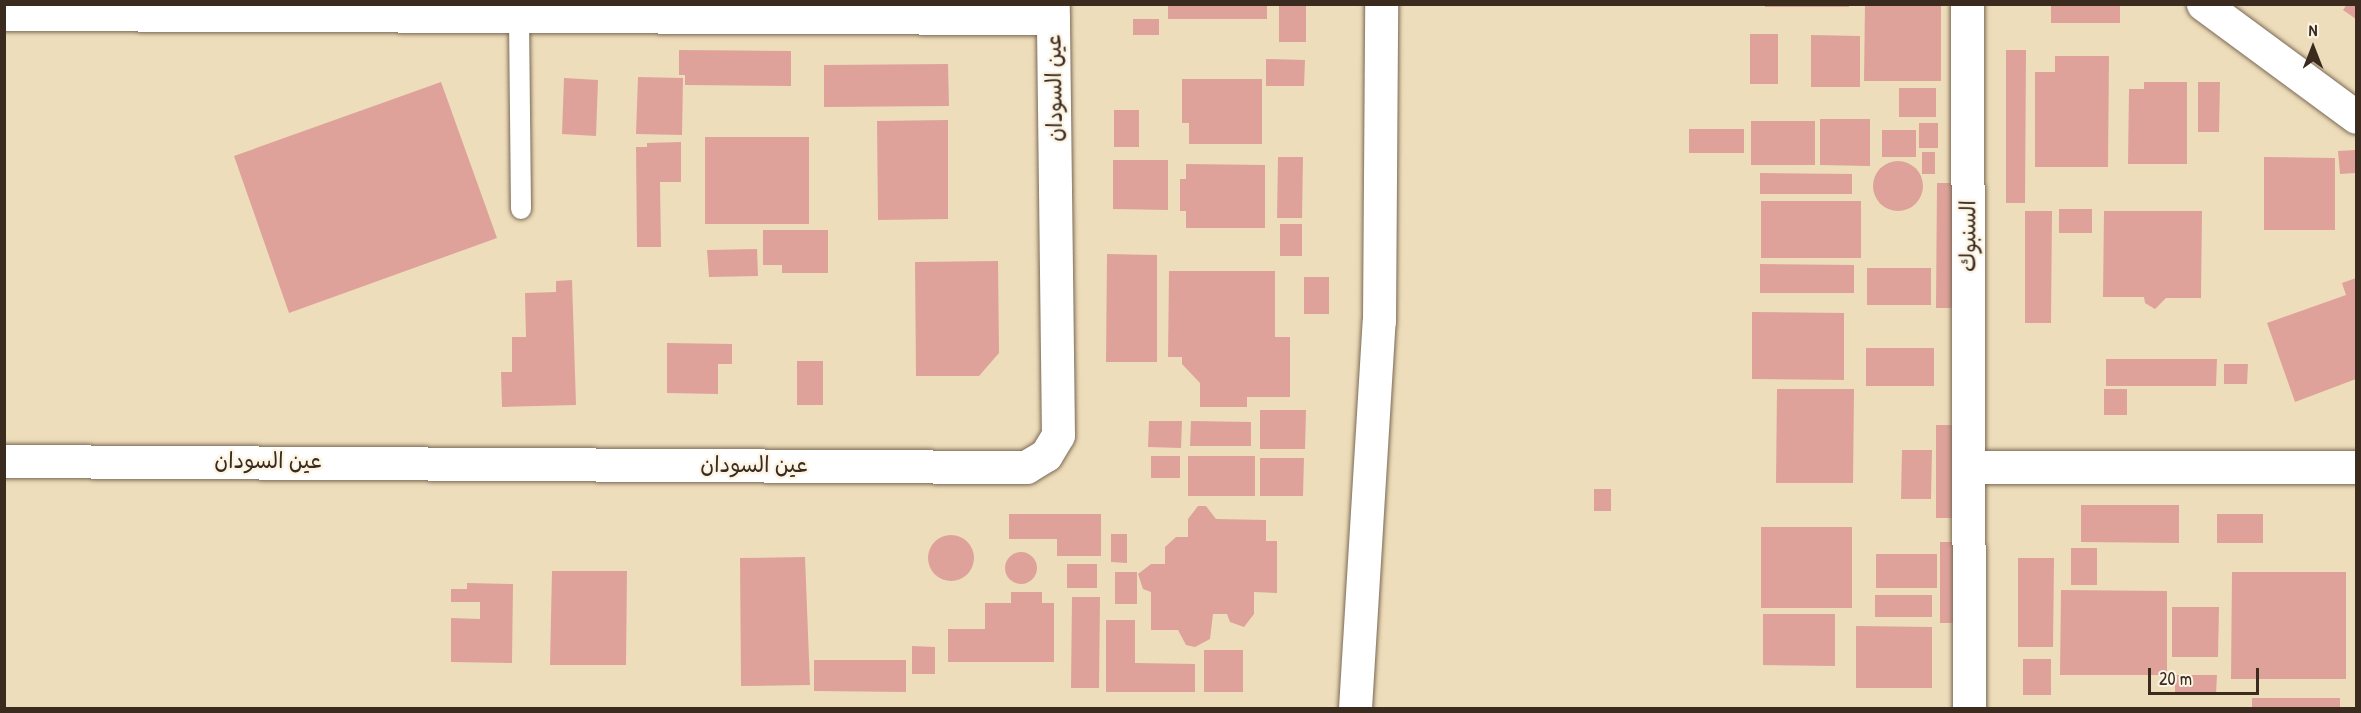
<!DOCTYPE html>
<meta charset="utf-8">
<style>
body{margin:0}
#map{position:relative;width:2361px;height:713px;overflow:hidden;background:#eeddba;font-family:"Patrick Hand","Playpen Sans Arabic",sans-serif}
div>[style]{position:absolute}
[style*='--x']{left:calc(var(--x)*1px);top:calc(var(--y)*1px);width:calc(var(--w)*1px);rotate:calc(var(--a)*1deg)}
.building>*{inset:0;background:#dea29b}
.round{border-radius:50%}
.roads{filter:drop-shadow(0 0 2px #7a6955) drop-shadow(0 0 2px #7a6955)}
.service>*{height:20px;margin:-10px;padding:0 10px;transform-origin:10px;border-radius:10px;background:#fff}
.minor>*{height:33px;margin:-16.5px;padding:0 16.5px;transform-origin:16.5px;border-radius:16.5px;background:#fff}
span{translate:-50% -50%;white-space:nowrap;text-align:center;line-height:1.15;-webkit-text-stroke:5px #fcf5e5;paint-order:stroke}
.street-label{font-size:22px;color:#3b2a1e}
.frame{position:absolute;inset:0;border:6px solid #3b2a1e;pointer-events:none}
.north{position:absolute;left:2283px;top:18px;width:60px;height:60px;-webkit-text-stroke:4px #fcf5e5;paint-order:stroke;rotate:0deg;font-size:16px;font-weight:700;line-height:24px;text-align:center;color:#3b2a1e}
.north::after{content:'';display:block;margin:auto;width:21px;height:27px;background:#3b2a1e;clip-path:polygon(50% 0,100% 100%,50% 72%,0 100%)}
.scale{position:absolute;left:2148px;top:668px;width:111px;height:27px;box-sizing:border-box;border:3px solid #3b2a1e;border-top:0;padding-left:8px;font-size:18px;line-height:21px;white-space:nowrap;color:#3b2a1e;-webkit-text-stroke:4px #fcf5e5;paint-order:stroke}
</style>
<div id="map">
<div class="building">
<i style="clip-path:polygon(1168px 4px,1267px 4px,1267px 19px,1168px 19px)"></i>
<i style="clip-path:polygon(1279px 4px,1306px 4px,1306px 42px,1279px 42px)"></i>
<i style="clip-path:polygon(1865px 4px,1941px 4px,1941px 81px,1864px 81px)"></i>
<i style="clip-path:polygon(2051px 4px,2120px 4px,2120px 23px,2051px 23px)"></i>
<i style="clip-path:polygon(2347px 4px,2356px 4px,2356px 19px,2343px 10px)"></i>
<i style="clip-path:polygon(1765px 5px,1849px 5px,1849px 7px,1765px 7px)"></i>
<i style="clip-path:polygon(1133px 19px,1159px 19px,1159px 35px,1133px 35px)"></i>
<i style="clip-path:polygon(1750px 34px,1778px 34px,1778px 84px,1750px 84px)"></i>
<i style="clip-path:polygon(1811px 35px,1860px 36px,1860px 87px,1811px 87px)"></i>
<i style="clip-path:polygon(679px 50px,791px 51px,791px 86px,685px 85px,685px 75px,679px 75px)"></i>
<i style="clip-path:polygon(2006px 50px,2026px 50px,2025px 203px,2006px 203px)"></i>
<i style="clip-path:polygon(2055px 56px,2109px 56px,2108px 167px,2035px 167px,2035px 72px,2055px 72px)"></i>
<i style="clip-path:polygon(1266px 59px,1305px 60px,1304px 86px,1266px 86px)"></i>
<i style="clip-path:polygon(948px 64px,949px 106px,824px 107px,824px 65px)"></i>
<i style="clip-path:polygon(638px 77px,683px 78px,682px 135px,636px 134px)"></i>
<i style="clip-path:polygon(564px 78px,598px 80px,596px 136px,562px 134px)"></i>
<i style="clip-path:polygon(1182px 79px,1262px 79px,1262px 144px,1189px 144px,1189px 123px,1182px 123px)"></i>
<i style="clip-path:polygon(441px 82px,497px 238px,289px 313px,234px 156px)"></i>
<i style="clip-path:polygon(2144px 82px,2187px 82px,2187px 164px,2128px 164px,2129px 89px,2144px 89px)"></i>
<i style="clip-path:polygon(2198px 82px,2220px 82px,2219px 132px,2198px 132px)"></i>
<i style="clip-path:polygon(1899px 88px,1936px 88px,1936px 117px,1899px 117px)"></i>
<i style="clip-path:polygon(1114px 110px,1139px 110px,1139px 147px,1114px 147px)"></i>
<i style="clip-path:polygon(1820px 119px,1870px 119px,1870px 166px,1820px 165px)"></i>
<i style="clip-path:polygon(948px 120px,948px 219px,878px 220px,877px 121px)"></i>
<i style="clip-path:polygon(1751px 121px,1815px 121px,1815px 165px,1751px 165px)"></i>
<i style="clip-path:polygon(1919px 123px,1938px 123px,1938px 148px,1919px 148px)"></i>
<i style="clip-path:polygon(1689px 129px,1744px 129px,1744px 153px,1689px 153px)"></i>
<i style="clip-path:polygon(1882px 130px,1916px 130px,1916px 157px,1882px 157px)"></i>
<i style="clip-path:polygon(705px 137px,809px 137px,809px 224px,705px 224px)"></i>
<i style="clip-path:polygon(681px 142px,681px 182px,660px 182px,661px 247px,637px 247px,636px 147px,647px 147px,647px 143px)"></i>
<i style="clip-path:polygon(2356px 150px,2356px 173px,2340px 174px,2338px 151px)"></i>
<i style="clip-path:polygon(1922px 152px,1935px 152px,1935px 174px,1922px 174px)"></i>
<i style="clip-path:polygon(1278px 157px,1303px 157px,1302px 218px,1277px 218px)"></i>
<i style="clip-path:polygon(2264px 157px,2335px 158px,2335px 230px,2264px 230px)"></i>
<i style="clip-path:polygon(1113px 160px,1168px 160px,1168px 210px,1113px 209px)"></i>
<i class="round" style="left:1873px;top:161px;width:50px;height:50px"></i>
<i style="clip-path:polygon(1186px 164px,1265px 165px,1265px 228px,1186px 228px,1186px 211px,1180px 211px,1180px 179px,1186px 179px)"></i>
<i style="clip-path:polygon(1760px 173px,1852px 174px,1852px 194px,1760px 194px)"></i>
<i style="clip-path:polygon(1937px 183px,1961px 183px,1961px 308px,1936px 308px)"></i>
<i style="clip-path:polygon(1761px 201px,1861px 201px,1861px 258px,1761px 258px)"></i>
<i style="clip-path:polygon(2059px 209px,2092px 209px,2092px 233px,2059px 233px)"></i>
<i style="clip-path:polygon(2025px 211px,2052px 211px,2051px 323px,2025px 323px)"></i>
<i style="clip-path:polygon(2104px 211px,2202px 211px,2201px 298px,2166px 298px,2155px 309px,2145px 303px,2144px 297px,2103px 297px)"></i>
<i style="clip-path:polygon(1280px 224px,1302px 224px,1302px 256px,1280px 256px)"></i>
<i style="clip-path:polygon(763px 230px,828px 230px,828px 273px,782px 273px,782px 265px,763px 265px)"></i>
<i style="clip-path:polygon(757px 249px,758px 276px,709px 277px,707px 250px)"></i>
<i style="clip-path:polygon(1107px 254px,1157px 255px,1157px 362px,1106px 362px)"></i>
<i style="clip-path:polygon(998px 261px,999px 353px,979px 376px,916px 376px,915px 262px)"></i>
<i style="clip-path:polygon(1760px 264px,1854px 265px,1854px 293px,1760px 293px)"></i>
<i style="clip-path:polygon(1867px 268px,1931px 268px,1931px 305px,1867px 305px)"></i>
<i style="clip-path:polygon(1169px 271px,1275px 271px,1275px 337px,1290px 337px,1290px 397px,1247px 397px,1247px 407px,1200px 407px,1200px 383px,1182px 364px,1182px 357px,1168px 357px)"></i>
<i style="clip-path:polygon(1304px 277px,1329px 277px,1329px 314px,1304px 314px)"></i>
<i style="clip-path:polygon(2356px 278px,2356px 379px,2295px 402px,2267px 323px,2346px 295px,2342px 283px)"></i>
<i style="clip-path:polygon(572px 280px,576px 405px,502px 407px,501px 372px,512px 372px,512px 337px,526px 337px,525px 293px,556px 292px,556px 281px)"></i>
<i style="clip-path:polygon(1752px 312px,1844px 313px,1844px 380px,1752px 379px)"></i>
<i style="clip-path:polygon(667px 343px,732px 344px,732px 364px,718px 364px,718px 394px,667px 393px)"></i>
<i style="clip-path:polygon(1866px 348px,1934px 348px,1934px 386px,1866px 386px)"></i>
<i style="clip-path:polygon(2106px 359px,2217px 359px,2216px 386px,2106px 386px)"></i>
<i style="clip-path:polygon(797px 361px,823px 361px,823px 405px,797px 405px)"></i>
<i style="clip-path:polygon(2224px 364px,2248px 364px,2247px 384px,2224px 384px)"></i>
<i style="clip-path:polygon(1777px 389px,1854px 389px,1853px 483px,1776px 483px)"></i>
<i style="clip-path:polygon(2104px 389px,2127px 389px,2127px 415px,2104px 415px)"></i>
<i style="clip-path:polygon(1260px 410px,1306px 410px,1305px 449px,1260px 449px)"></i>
<i style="clip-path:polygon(1149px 421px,1182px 421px,1181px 448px,1148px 447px)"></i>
<i style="clip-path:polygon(1191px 421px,1251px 422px,1251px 446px,1190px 446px)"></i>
<i style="clip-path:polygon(1936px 425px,1958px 425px,1958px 518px,1936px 518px)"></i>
<i style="clip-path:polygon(1902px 450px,1932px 450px,1931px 499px,1901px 499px)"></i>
<i style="clip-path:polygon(1151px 456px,1180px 456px,1180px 478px,1151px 478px)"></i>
<i style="clip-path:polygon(1188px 456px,1255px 456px,1255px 496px,1188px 496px)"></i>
<i style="clip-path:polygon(1260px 458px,1304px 458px,1303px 496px,1260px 496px)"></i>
<i style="clip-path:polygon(1594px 489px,1611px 489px,1611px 511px,1594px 511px)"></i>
<i style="clip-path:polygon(2081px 505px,2179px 505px,2179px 543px,2081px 542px)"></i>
<i style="clip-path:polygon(1198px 506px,1206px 506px,1216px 519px,1266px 520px,1266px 541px,1277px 541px,1277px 593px,1254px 592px,1254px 614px,1244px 627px,1230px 622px,1227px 614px,1213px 614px,1210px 639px,1195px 647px,1186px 645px,1178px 630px,1151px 630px,1151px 592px,1143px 589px,1138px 574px,1151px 564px,1165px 564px,1165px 547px,1176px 537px,1188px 537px,1188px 519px)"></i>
<i style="clip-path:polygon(1009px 514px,1101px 514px,1101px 556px,1057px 556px,1057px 539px,1009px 539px)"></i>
<i style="clip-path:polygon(2217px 514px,2263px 514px,2263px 543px,2217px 543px)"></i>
<i style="clip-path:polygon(1761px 527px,1852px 527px,1852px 608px,1761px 608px)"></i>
<i style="clip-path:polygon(1111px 534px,1127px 534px,1127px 563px,1111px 562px)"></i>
<i class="round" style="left:928px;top:535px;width:46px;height:46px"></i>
<i style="clip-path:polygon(1940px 542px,1960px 542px,1959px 623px,1940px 623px)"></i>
<i style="clip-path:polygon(2071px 548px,2097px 548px,2097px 585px,2071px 585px)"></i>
<i class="round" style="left:1005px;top:552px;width:32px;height:32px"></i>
<i style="clip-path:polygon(1876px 554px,1937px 554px,1937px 588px,1876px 588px)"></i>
<i style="clip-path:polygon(805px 557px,810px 685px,741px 686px,740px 558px)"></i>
<i style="clip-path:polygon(2018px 558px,2054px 558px,2053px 647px,2018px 647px)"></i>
<i style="clip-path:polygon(1067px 564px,1097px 564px,1097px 588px,1067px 588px)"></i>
<i style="clip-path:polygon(552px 571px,627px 571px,626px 665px,550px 665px)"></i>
<i style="clip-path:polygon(1115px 572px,1137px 572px,1137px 604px,1115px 604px)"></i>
<i style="clip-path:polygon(2232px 572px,2346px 572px,2346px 679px,2231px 679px)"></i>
<i style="clip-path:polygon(467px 583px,513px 584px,512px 663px,451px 662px,451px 618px,480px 619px,480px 602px,451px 602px,451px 589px,467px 589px)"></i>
<i style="clip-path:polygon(2061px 590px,2167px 591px,2167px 675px,2060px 675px)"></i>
<i style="clip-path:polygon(1011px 592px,1042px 592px,1042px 603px,1054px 603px,1054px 662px,948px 662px,948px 629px,985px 629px,985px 603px,1011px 603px)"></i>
<i style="clip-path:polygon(1875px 595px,1932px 595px,1932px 617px,1875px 617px)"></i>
<i style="clip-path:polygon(1072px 597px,1100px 597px,1099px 688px,1071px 688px)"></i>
<i style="clip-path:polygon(2172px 607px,2219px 607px,2218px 657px,2172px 657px)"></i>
<i style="clip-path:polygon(1763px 614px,1835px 614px,1835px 666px,1763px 665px)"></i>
<i style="clip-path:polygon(1106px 620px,1135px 620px,1135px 663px,1195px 664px,1195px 692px,1106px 692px)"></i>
<i style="clip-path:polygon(1856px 626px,1932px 627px,1932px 688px,1856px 688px)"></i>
<i style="clip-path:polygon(912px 646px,935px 647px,935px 674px,912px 674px)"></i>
<i style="clip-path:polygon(1204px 650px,1243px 650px,1243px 692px,1204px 692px)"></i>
<i style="clip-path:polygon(2023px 659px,2051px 659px,2051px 695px,2023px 695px)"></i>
<i style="clip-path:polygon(814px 660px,906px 660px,906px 692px,814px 691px)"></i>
<i style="clip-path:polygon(2175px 675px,2217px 675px,2216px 694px,2175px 694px)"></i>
<i style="clip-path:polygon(2252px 698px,2340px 698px,2340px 708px,2252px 708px)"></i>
</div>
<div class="roads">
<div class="service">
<i style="--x:519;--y:18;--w:191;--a:89.4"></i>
</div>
<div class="minor">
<i style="--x:1967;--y:4;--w:704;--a:89.84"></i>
<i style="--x:2203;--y:4;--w:190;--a:36.4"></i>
<i style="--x:4;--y:14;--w:1049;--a:0.22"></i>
<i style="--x:4;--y:461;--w:1022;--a:0.34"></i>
<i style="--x:1026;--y:467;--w:23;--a:-31"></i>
<i style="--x:1046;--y:455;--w:23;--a:-59"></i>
<i style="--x:1058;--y:435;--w:431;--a:-90.7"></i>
<i style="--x:1969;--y:467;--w:387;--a:0"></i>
<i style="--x:1355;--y:708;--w:388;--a:-86.5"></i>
<i style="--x:1379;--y:321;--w:317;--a:-89.6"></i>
</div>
</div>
<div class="street-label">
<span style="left:1054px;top:88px;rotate:-91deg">عين السودان</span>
<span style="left:1968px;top:236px;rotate:-90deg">السنبوك</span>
<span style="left:268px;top:461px">عين السودان</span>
<span style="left:754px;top:465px">عين السودان</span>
</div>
<div class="frame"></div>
<div class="north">N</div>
<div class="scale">20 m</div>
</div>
